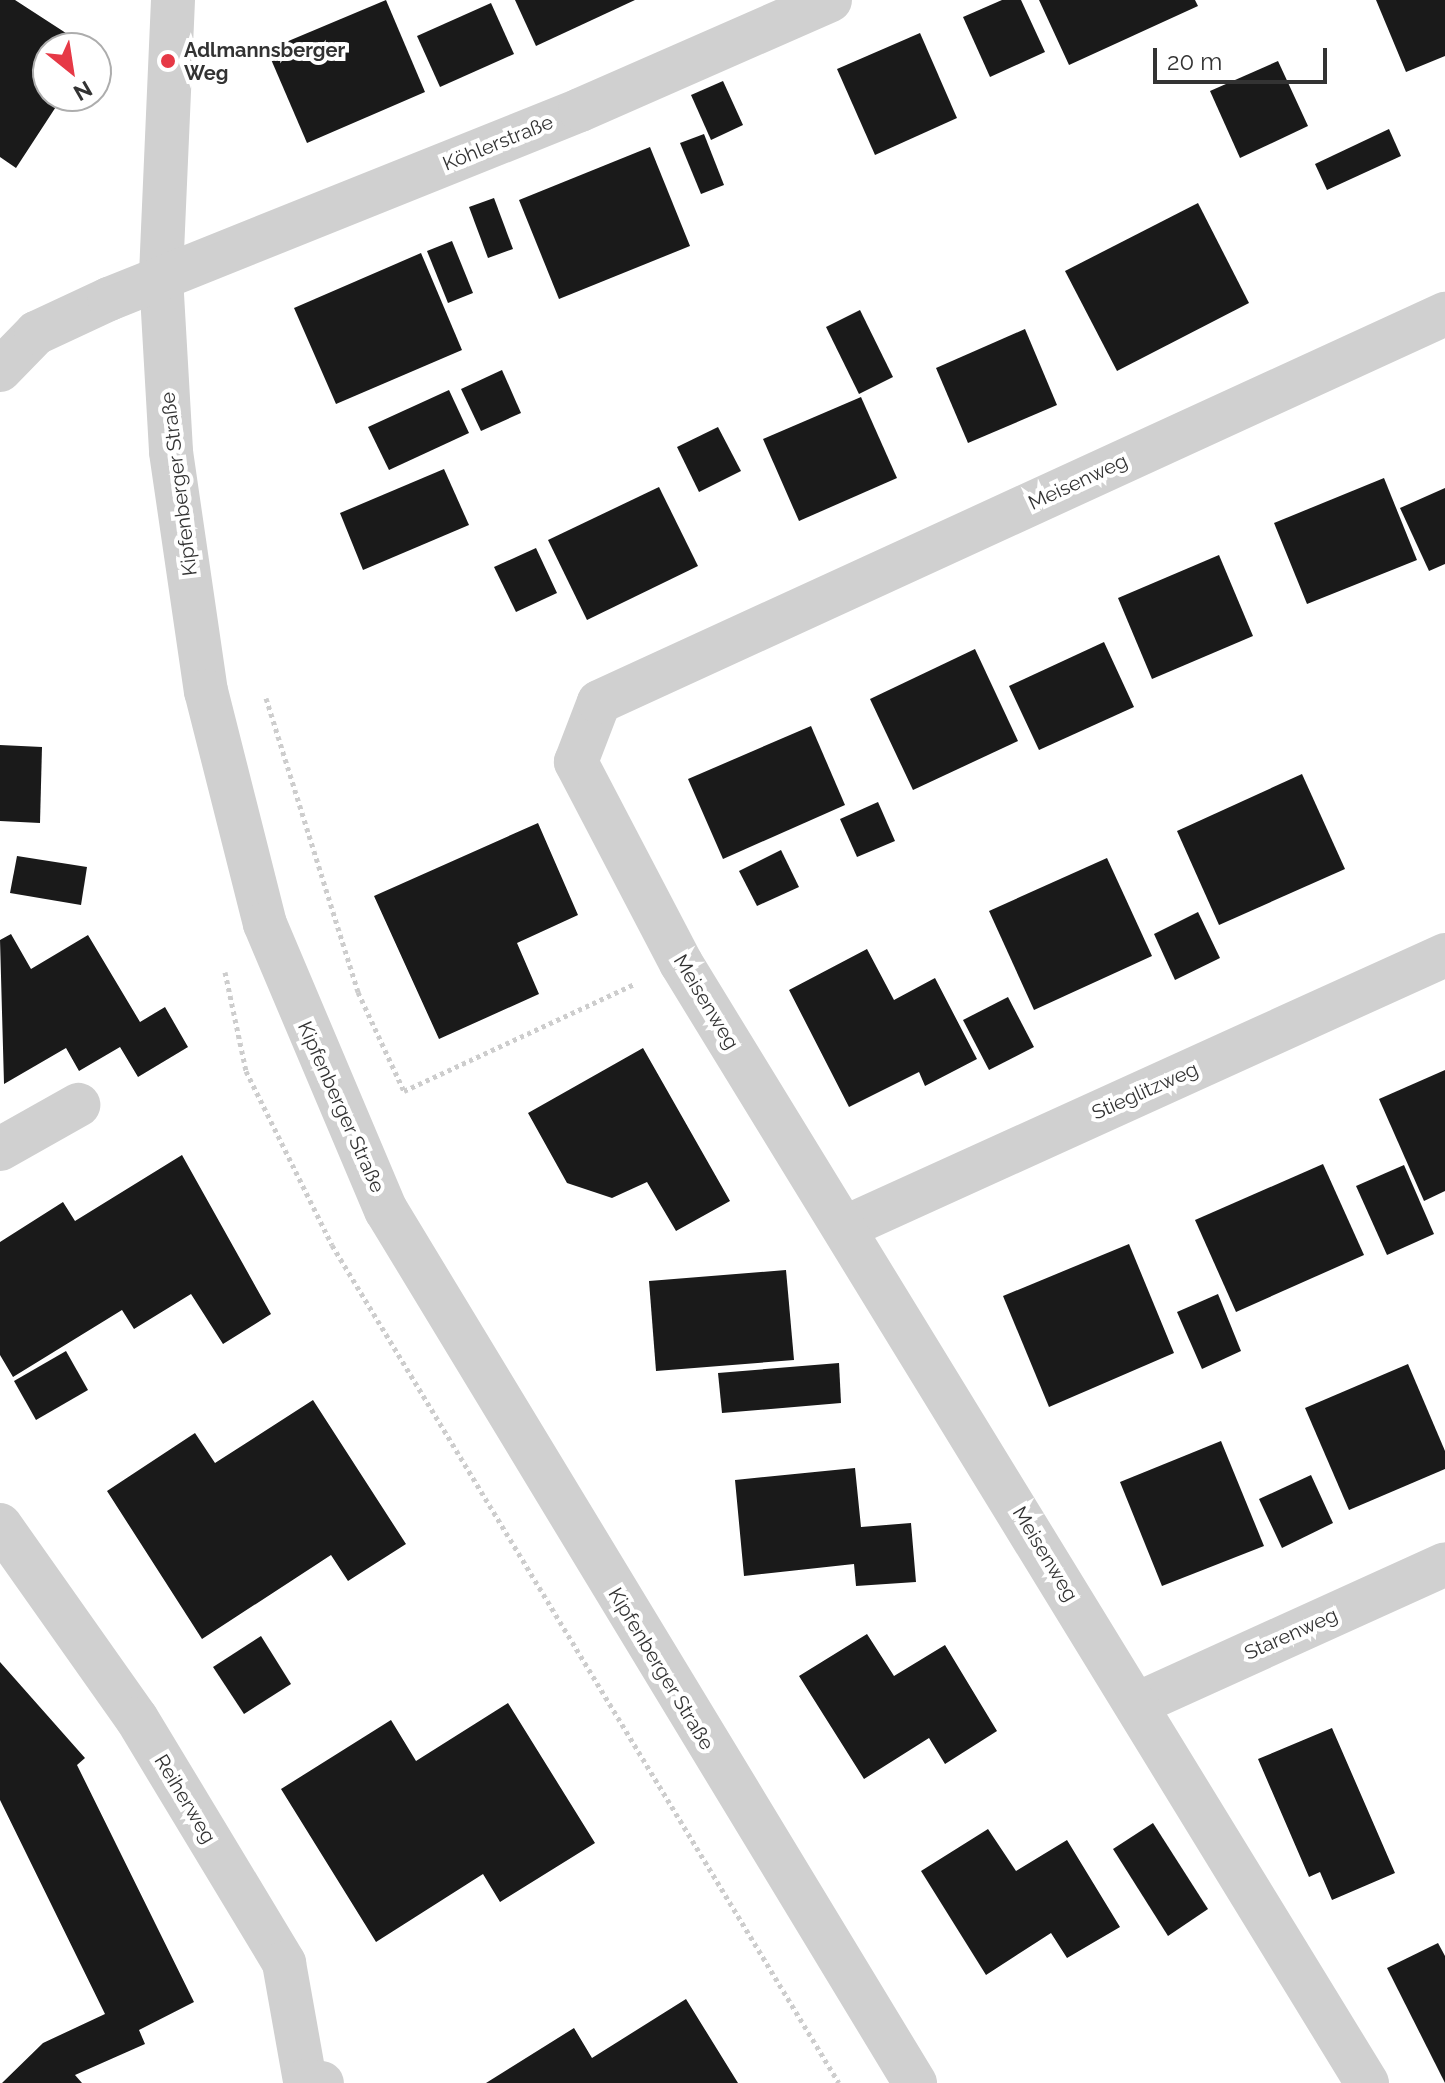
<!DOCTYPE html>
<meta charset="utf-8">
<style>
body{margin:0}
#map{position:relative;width:1445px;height:2083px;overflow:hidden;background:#fff;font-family:Raleway,sans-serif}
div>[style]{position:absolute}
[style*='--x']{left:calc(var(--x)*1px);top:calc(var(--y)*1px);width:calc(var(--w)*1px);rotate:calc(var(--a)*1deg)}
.building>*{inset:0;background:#1a1a1a}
.path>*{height:5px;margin-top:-2.5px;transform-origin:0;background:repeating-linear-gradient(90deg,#cdcdcd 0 4px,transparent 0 8px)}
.minor>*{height:44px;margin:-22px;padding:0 22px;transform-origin:22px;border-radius:22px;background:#d0d0d0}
.dots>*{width:22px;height:22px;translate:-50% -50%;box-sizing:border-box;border:4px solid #fff;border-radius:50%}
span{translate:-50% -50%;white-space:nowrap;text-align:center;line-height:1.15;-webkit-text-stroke:8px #fff;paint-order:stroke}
.poi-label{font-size:20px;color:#333;font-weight:700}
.left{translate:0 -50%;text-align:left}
.street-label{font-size:20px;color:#333}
.north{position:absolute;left:32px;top:32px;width:80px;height:80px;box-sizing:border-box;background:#fff;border:2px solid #adadad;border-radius:50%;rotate:150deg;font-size:22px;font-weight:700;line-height:32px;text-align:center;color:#333}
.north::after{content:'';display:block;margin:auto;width:28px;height:36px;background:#e63946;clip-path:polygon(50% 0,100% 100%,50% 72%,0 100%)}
.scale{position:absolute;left:1153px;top:48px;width:174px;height:36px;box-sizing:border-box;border:4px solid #333;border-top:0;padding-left:10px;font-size:24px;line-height:28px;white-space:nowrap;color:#333;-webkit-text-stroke:6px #fff;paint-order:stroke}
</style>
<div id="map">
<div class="building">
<i style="clip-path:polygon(0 0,15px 0,89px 48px,48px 48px,48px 96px,63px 96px,16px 168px,0 157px)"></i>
<i style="clip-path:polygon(386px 0,425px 92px,307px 143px,267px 50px)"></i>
<i style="clip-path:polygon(515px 0,635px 0,536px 46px)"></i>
<i style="clip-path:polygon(1002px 0,1021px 0,1045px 52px,990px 77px,963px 17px)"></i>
<i style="clip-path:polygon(1039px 0,1195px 0,1198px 6px,1069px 65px)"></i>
<i style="clip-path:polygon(1376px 0,1445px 0,1445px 56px,1406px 72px)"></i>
<i style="clip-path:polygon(491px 3px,514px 54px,440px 87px,417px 36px)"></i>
<i style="clip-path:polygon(920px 33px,957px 118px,875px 155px,837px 69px)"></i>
<i style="clip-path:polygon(1278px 61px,1308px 126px,1240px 158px,1210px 91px)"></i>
<i style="clip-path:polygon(723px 81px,743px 125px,711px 140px,691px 95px)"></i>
<i style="clip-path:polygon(1389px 129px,1401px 156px,1327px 190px,1315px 164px)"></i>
<i style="clip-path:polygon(704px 134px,724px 185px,701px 194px,680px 143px)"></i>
<i style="clip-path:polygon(650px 147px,690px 246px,559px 299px,519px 200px)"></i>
<i style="clip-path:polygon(494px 198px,513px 249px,488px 258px,469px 207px)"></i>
<i style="clip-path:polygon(1198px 203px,1249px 303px,1117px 371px,1065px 271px)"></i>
<i style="clip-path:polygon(452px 241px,473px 293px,448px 303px,427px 251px)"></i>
<i style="clip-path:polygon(421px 253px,462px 350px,336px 404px,294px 308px)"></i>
<i style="clip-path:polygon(860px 310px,893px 377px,859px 394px,826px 327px)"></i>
<i style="clip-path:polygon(1025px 329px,1057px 405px,968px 443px,936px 368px)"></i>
<i style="clip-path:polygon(502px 370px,521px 413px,481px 431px,461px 389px)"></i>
<i style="clip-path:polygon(449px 390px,469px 433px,389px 470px,368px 427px)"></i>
<i style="clip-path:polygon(861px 397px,897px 478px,799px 521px,763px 439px)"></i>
<i style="clip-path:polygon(718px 427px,741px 471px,699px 492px,677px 447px)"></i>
<i style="clip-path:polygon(444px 469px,469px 525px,363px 570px,340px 513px)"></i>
<i style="clip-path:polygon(1384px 478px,1417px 560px,1307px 604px,1274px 523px)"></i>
<i style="clip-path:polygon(659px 487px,698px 566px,587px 620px,548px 540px)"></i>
<i style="clip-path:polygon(1445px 488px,1445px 564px,1429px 571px,1400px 508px)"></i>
<i style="clip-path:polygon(536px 548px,557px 593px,516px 612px,494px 567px)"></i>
<i style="clip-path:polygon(1219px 555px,1253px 636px,1152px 679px,1118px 598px)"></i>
<i style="clip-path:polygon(1104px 642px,1134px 707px,1039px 750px,1009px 686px)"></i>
<i style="clip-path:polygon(975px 649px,1018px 741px,913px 790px,870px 699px)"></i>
<i style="clip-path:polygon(811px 726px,845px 805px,723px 859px,688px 779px)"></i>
<i style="clip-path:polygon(0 745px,42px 747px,40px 823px,0 821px)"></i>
<i style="clip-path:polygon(1302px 774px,1345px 869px,1219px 925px,1177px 831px)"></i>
<i style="clip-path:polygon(878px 802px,895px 841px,857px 857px,840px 819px)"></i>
<i style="clip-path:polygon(538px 823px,578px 915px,517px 943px,539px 994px,439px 1039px,374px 896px)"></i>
<i style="clip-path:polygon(781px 850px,799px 887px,757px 906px,739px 871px)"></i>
<i style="clip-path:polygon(17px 856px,87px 867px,81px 905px,10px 893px)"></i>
<i style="clip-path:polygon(1107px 858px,1152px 956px,1034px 1010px,989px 911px)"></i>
<i style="clip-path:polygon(1198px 912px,1220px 958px,1175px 980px,1154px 934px)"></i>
<i style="clip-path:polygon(11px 934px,31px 969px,88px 935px,140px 1022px,165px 1007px,188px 1047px,138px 1077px,120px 1047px,79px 1071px,66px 1048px,4px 1084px,0 940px)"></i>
<i style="clip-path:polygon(867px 949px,894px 1000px,935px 978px,977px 1059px,925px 1086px,919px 1072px,849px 1107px,789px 990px)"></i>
<i style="clip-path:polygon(1008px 997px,1034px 1047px,989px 1070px,963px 1020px)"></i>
<i style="clip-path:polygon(643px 1048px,730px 1201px,676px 1231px,647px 1182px,612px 1198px,567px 1183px,528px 1113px)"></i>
<i style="clip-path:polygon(1445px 1070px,1445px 1191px,1424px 1201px,1379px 1099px)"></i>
<i style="clip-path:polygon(182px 1155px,271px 1314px,223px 1344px,191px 1294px,134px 1329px,122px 1310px,13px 1377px,0 1355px,0 1242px,63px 1202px,75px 1221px)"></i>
<i style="clip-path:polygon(1323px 1164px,1364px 1255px,1236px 1312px,1195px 1220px)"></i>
<i style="clip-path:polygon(1404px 1165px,1434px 1234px,1387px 1255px,1356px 1186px)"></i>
<i style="clip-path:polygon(1129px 1244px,1174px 1353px,1049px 1407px,1003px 1296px)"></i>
<i style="clip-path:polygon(786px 1270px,794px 1360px,656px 1371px,649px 1281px)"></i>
<i style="clip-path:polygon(1218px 1294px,1241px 1351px,1202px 1369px,1177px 1312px)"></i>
<i style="clip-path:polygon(66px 1351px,88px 1390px,36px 1420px,14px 1381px)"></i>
<i style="clip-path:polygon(839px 1363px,841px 1403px,722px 1413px,718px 1373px)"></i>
<i style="clip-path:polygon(1408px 1364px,1445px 1451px,1445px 1469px,1349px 1510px,1305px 1408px)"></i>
<i style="clip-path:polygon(313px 1400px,406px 1544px,348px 1581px,331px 1555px,202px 1639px,107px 1491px,195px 1433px,215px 1463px)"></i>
<i style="clip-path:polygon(1221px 1441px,1264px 1546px,1162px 1586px,1120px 1482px)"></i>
<i style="clip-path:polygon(855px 1468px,861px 1527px,911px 1523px,916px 1582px,856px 1586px,854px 1564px,744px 1576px,735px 1480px)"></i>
<i style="clip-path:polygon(1311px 1475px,1333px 1523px,1282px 1548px,1259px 1499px)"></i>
<i style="clip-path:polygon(867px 1634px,894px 1676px,945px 1645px,997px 1731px,945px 1764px,929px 1738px,864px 1779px,799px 1676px)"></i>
<i style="clip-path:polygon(261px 1636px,291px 1684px,244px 1714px,213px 1667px)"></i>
<i style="clip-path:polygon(0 1662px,85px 1758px,77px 1765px,194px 2002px,139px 2030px,145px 2044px,75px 2075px,82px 2083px,2px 2083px,43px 2043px,105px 2014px,0 1800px)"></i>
<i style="clip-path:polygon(508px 1703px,595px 1843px,500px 1902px,483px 1874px,376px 1942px,281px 1789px,391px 1720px,416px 1761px)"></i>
<i style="clip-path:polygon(1332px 1728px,1395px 1873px,1332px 1900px,1320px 1872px,1309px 1877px,1258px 1759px)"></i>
<i style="clip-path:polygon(1153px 1823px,1208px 1909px,1168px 1936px,1113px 1849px)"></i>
<i style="clip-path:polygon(988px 1829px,1016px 1871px,1067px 1840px,1120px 1927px,1067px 1958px,1051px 1933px,986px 1975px,921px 1871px)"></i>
<i style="clip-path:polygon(1438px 1943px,1445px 1956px,1445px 2083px,1387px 1968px)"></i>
<i style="clip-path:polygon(686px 1999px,738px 2083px,486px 2083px,574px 2028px,592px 2058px)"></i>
</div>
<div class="path">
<i style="--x:266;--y:698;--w:308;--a:72.6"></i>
<i style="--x:358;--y:992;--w:109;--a:65.1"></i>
<i style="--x:404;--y:1091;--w:254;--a:-24.9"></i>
<i style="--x:225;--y:972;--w:101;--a:78"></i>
<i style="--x:246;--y:1071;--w:194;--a:63.7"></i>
<i style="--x:332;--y:1245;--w:979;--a:58.83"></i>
</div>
<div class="minor">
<i style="--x:173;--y:0;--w:277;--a:92.5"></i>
<i style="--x:161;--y:277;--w:175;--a:86.7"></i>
<i style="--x:171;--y:452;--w:242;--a:81.7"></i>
<i style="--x:206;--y:691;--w:240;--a:75.8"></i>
<i style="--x:265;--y:924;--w:311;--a:67.1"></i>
<i style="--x:386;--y:1210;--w:1021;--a:58.79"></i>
<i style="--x:0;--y:370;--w:52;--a:-45.8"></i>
<i style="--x:36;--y:333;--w:81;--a:-25"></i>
<i style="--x:109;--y:299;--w:508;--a:-21.86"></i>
<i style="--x:580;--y:110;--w:273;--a:-23.7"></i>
<i style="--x:0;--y:1149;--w:90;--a:-29.4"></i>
<i style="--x:846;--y:1227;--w:658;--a:-24.42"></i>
<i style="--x:0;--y:1525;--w:237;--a:54.8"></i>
<i style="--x:137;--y:1719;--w:285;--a:58.9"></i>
<i style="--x:284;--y:1963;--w:120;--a:79.9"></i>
<i style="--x:305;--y:2081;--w:17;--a:7"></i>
<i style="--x:1137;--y:1704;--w:338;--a:-24.4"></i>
<i style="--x:1367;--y:2083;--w:1313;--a:-121.49"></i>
<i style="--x:681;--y:963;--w:227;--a:-117.6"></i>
<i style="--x:576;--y:762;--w:64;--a:-69"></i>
<i style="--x:599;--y:702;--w:931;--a:-24.64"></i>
</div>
<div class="dots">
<i style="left:168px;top:61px;background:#e63946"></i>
</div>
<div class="poi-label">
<span class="left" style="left:184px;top:62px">Adlmannsberger<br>Weg</span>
</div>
<div class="street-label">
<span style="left:498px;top:143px;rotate:-22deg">Köhlerstraße</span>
<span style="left:1078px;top:482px;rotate:-25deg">Meisenweg</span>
<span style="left:179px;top:484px;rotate:-97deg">Kipfenberger Straße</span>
<span style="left:706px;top:1002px;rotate:59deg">Meisenweg</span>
<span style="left:1145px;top:1091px;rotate:-24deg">Stieglitzweg</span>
<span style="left:341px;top:1107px;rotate:66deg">Kipfenberger Straße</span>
<span style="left:1045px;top:1554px;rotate:59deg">Meisenweg</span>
<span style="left:1291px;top:1634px;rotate:-24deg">Starenweg</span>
<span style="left:661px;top:1669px;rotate:59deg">Kipfenberger Straße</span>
<span style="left:185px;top:1799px;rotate:59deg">Reiherweg</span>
</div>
<div class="north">N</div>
<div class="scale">20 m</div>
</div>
